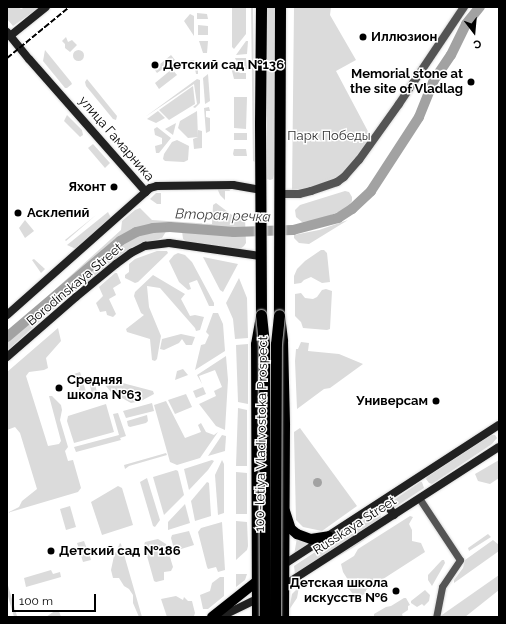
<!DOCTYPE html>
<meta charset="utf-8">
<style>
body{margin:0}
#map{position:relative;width:506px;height:624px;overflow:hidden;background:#fff;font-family:Raleway,sans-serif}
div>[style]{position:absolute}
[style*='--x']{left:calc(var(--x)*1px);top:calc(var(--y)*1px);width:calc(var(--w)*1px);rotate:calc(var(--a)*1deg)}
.green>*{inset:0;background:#dbdbdb}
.round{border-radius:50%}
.water>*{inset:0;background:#a2a2a2}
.river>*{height:10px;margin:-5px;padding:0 5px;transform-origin:5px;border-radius:5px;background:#a2a2a2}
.roads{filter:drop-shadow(0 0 1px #dbdbdb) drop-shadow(0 0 1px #dbdbdb)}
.minor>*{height:7px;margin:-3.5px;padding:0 3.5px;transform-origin:3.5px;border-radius:3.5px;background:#545454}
.tertiary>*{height:8px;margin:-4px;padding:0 4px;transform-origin:4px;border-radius:4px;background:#545454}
.secondary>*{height:8px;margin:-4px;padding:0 4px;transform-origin:4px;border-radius:4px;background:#212121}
.primary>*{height:10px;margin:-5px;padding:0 5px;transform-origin:5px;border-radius:5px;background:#000}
.trunk>*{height:11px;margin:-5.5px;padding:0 5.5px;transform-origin:5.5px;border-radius:5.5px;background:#000}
.rail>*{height:1.5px;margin-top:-0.75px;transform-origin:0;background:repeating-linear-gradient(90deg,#000 0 6px,transparent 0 8px)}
.bridges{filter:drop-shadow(0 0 1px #dbdbdb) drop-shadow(0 0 1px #dbdbdb)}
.trunk-bridge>*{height:11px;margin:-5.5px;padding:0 5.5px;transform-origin:5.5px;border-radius:5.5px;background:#000}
.dots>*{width:11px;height:11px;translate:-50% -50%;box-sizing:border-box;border:2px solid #fff;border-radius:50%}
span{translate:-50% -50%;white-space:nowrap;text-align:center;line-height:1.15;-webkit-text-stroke:3px #fff;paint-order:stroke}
.poi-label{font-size:13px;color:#000;font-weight:700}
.left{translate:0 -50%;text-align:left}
.right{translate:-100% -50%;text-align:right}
.park-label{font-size:13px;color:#323232}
.street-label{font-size:13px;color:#000}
.water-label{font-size:14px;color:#434343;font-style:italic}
.frame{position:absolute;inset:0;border:8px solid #000;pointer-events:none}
.north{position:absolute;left:454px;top:12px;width:40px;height:40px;-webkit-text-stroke:3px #fff;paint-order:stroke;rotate:164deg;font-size:11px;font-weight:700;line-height:16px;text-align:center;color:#000}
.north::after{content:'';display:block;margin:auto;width:14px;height:18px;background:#000;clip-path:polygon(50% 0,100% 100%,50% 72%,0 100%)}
.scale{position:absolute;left:12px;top:594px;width:84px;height:18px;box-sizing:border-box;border:2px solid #000;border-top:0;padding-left:5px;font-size:12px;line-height:14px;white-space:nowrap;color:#000;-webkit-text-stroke:3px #fff;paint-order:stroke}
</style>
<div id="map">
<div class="green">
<i style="clip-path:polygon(7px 7px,18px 7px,21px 9px,26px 7px,40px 7px,13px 26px,7px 19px)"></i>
<i style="clip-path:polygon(232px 7px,246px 7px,246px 34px,234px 49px,232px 47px)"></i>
<i style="clip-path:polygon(251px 7px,253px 7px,255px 162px,253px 161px)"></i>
<i style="clip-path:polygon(266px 7px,275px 7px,274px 175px,273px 179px,270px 180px,267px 179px,267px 175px)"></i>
<i style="clip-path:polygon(294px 7px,331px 7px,330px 15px,356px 60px,336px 71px,372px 139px,353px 164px,335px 181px,316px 187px,292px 190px)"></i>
<i style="clip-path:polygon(197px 13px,207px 14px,208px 19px,197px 19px)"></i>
<i style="clip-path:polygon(190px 14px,194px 16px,194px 36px,184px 21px)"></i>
<i style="clip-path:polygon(198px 25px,208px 26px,208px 35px,198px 35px)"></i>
<i style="clip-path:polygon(66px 37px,68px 42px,72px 40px,77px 45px,70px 52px,65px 48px,65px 44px,62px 41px)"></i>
<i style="clip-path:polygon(199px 41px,208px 41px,207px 53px,203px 53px)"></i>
<i style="clip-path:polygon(248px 41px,247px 54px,236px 55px,246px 41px)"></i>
<i class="round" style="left:72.5px;top:49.5px;width:11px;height:11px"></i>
<i style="clip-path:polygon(45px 50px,71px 82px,72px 84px,67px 88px,65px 88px,43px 61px)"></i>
<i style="clip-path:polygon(171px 55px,175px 60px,157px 73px,154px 69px)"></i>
<i style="clip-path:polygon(235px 58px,246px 58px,247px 69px,240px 69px)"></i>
<i style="clip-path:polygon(191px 60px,198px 61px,198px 74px,196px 74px,195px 69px,189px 62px)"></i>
<i style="clip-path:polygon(231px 67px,234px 67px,240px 73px,246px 73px,246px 79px,234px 79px)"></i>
<i style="clip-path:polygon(172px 69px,177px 75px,159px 89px,155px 83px)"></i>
<i style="clip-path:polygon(208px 74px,210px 101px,205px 104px,203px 78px)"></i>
<i style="clip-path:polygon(87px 79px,117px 116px,116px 120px,113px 119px,86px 86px,85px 82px)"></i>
<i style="clip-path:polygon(197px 79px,200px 80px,200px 103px,195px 108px,193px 107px,197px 104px,194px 84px,145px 117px)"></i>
<i style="clip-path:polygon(193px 86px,195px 104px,169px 120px,159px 110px)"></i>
<i style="clip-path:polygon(234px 97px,247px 97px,246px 129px,234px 128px)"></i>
<i style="clip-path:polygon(209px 107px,210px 111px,206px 111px,206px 117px,210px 118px,210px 131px,206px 133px,204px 108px)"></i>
<i style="clip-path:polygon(158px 111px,165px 118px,156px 123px,147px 119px)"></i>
<i style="clip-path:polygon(197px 111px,198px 137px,188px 138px,178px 128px,180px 121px)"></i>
<i style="clip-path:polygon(67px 115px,82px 130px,83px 135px,80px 137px,64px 121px)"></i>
<i style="clip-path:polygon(176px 123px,173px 135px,165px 129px)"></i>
<i style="clip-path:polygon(157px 127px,171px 138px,159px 153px,156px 153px,155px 146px,162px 144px,162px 138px,155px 135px,154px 129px)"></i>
<i style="clip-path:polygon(198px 130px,202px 131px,202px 148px,194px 149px,193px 139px,198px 137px)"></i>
<i style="clip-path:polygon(234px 133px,247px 133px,247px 140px,234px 140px)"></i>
<i style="clip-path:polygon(177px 140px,189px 146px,188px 160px,184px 162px,165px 161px,163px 159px,164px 154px,172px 142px)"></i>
<i style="clip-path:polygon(93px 144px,110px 163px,105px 168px,88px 148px)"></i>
<i style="clip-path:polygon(234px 149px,246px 149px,247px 156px,234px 156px,233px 154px)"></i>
<i style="clip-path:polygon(217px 188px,229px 188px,230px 191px,225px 191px,225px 200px,220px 195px)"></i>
<i style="clip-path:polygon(345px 191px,349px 192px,352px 197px,352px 201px,346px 209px,316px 221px,302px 222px,296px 217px,295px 210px,300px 205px)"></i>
<i style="clip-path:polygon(156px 193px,161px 193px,161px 204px,157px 204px,150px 199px)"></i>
<i style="clip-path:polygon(216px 203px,232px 215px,245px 218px,246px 243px,244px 246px,240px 249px,232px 249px,187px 242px,183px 239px,182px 231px,167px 230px,162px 238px,132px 247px,118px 257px,52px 310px,7px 351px,7px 333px,121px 230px,122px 221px,135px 210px,140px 208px,152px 220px,212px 224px,213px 205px)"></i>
<i style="clip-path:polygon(108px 212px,111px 218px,76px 249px,67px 245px)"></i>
<i style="clip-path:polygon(96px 215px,66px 241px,65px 240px)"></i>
<i style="clip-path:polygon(25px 220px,34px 231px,25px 238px,19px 228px)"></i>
<i style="clip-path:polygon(348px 220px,309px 244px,299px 243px,294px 238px,294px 235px,319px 230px)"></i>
<i style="clip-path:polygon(321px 250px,324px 250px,327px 253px,330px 282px,322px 283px,311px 277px,304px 280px,301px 283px,294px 284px,294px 276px,297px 269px,305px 261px)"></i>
<i style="clip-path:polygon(157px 251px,167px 251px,168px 253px,138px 282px,135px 283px,125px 278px,125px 275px,129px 272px,129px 264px,135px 259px)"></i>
<i style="clip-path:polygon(178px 253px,185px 255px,192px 262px,214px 303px,214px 306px,209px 306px,197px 280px,189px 283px,191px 289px,188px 290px,179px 282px,169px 261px,174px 255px)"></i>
<i style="clip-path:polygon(203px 257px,238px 264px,223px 292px,220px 290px)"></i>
<i style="clip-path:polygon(34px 259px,45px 269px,41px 273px,32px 260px)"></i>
<i style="clip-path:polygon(115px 273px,117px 273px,121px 283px,113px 288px,116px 295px,109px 299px,116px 314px,113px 317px,107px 315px,106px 311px,100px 312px,96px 303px,103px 296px,99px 287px)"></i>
<i style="clip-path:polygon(153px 275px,185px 294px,181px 299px,190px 316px,195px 315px,204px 317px,200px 330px,196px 331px,195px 328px,160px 288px,147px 286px,149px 307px,161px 336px,157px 359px,155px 361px,152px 360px,150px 339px,127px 332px,126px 329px,144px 315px,141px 313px,134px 296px,135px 292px)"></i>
<i style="clip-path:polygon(239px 278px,247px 298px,248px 338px,235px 339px,233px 319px,226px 303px)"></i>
<i style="clip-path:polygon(326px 289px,332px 291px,330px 329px,327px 330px,303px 328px,301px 322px,295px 316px,295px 294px,301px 293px,305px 298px,313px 299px,317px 297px,322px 290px)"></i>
<i style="clip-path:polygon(213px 313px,218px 313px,223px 324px,225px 351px,195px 370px,201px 345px,205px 344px,209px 335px,206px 332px)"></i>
<i style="clip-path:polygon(58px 328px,61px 341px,46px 358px,48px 368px,44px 370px,29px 372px,26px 376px,48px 446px,59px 444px,61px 441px,49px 396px,52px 396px,61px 405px,62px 410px,60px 420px,68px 447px,65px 451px,68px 461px,73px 460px,81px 488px,78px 492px,7px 513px,19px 507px,22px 501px,37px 489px,20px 433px,15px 427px,7px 430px,7px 372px)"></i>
<i style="clip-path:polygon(181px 334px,195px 337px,192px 345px,186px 345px,182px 339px,179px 343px,164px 350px,160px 349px,162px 339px)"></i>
<i style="clip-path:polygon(301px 342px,309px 343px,308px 351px,339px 354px,363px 364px,330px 388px,324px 389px,297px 409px,295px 361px,296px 349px,298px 349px)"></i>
<i style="clip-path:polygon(248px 344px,248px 404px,238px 402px,236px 345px)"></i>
<i style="clip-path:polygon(226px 356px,228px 380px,225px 430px,216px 426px,199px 404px,216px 396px,214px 391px,222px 387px,215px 370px,199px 376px,202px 384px,197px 375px)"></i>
<i style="clip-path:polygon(183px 369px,188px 375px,175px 380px,177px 371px)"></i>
<i style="clip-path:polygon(80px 372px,88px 398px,82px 400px,74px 374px)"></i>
<i style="clip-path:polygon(93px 377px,97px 392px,92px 394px,88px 378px)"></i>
<i style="clip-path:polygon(115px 381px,153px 391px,154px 394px,141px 401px,131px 403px,111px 392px,106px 386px,108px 382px)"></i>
<i style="clip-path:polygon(203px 387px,206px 394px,196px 398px,193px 391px)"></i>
<i style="clip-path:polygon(186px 394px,192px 407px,175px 414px,168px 400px)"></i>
<i style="clip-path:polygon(166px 401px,185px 438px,201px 432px,198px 425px,201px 423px,206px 432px,214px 435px,218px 432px,200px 458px,177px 465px,170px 462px,154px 405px)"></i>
<i style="clip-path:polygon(152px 403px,154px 411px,126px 418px,123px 411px)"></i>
<i style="clip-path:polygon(106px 404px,114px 432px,74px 443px,67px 421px,68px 416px)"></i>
<i style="clip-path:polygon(238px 408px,247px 410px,247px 466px,236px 466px)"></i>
<i style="clip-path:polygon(118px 413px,126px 436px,120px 438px,121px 440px,76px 452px,74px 447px,119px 435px,113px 414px)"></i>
<i style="clip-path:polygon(147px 415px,148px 421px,146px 423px,130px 427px,128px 426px,127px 421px)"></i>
<i style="clip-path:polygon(300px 428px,357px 506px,322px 531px,303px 527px,296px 520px,294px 432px)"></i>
<i style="clip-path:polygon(222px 435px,226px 436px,225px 451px,208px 456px)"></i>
<i style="clip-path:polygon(491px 435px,495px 435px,497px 438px,492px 444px,432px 484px,429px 483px,426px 479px,427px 477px)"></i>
<i style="clip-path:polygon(166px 453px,167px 455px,129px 466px,125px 469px,124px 465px)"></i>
<i style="clip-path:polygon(212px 460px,214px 461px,208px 470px,189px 490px,184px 469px)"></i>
<i style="clip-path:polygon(222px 460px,224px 464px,224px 513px,218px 515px,215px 475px)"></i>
<i style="clip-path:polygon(499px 460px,499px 478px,490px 484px,478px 481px,475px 474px)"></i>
<i style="clip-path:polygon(176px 470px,178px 471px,184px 495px,164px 515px,153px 477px)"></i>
<i style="clip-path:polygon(236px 472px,247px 473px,247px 514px,236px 514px)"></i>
<i style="clip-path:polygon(147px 478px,160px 520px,155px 527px,153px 526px,140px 482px)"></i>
<i style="clip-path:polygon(207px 482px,209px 483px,211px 516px,195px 521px,191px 501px)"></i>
<i style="clip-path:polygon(420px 482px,422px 482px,424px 488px,394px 508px,391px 502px)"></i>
<i style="clip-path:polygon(118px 486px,122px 488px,133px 525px,102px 535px,91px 502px)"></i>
<i style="clip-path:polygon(185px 504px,190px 523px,168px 530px,168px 522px)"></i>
<i style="clip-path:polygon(417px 504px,354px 547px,325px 564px,324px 564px)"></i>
<i style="clip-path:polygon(70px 506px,76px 527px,66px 530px,60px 509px)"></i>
<i style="clip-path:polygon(377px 511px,380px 512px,381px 518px,295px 574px,294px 566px)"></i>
<i style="clip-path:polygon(410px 516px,413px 517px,409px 524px,412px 530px,412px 541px,421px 543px,425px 552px,366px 590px,366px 593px,358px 598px,355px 597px,349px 589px,350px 583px,343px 572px,341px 564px,354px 556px,358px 549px)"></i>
<i style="clip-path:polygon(236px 521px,247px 522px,248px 546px,247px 550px,236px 560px)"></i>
<i style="clip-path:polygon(222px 522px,225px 570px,218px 572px,216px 567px,208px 569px,207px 567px,198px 532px,201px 528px)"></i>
<i style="clip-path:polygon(189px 531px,194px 545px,178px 550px,174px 549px,171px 538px,172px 535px)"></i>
<i style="clip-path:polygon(488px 534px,491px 537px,469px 551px,468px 548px)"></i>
<i style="clip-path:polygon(297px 538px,314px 542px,294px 555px)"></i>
<i style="clip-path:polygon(158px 539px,166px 544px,173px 567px,171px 571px,164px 572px,164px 580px,156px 582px,154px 581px,144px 545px,145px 542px)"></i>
<i style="clip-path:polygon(493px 540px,499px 545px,499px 551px,454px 583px,454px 580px,463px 568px,465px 560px)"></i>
<i style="clip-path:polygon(84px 541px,87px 549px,90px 548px,92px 555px,90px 556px,91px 560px,83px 562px,77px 543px)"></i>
<i style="clip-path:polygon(120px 543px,121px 544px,142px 617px,139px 617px,133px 603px,133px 595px,129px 589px,124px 586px,119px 578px,113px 578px,111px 570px,114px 556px)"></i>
<i style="clip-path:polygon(442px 560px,444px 560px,445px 563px,432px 586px,428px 580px,428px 575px)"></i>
<i style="clip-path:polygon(51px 570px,53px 574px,60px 572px,61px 577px,26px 587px,24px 578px)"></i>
<i style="clip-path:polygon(236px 574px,247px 574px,245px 580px,236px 587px)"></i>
<i style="clip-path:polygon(499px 575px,499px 590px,465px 617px,439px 617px)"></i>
<i style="clip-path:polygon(220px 577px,224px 577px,224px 596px,208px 609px,203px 609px,200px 595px,210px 591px,212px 583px)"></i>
<i style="clip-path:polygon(7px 582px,17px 616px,16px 617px,14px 617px,7px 593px)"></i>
<i style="clip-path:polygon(299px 587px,297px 598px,289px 610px,292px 594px)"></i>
<i style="clip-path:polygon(425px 590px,430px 595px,429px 601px,424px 606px,422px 604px,417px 607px,411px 603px,411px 601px)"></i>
<i style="clip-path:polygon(176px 596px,183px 600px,184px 597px,188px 601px,192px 601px,195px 613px,194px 616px,167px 617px,161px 599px)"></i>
<i style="clip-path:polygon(404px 598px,406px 598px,410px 605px,408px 606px,408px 610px,402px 614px,403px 617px,374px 617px,374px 614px,386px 607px,391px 606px)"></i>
<i style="clip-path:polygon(56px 610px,59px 611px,61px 617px,46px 617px)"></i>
</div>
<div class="water">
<i class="round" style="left:312.5px;top:477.5px;width:9px;height:9px"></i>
</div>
<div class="river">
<i style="--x:7;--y:337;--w:148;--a:-40.3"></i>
<i style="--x:120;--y:241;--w:18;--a:-29"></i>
<i style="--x:136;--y:232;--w:17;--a:-13"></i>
<i style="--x:153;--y:228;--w:17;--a:-3"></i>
<i style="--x:170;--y:227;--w:64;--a:4.5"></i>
<i style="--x:234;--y:232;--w:59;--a:-1.9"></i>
<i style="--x:293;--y:230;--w:47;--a:-14.9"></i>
<i style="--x:338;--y:218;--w:17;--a:-33"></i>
<i style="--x:352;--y:209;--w:26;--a:-43"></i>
<i style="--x:371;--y:191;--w:88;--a:-57"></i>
<i style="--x:419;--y:117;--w:40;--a:-68"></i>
<i style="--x:434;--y:80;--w:30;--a:-56"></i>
<i style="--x:451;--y:55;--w:34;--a:-64"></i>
<i style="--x:466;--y:24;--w:22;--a:-51"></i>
</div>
<div class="roads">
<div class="minor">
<i style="--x:419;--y:498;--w:74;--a:56.5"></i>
<i style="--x:460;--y:560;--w:32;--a:124"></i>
<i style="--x:442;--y:587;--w:31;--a:101"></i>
</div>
<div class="tertiary">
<i style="--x:280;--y:194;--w:19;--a:0"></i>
<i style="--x:299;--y:194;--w:12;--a:-14"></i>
<i style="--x:311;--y:191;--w:28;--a:-19"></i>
<i style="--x:337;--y:182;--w:9;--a:-36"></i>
<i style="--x:344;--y:177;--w:23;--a:-49"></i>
<i style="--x:359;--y:160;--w:69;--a:-54.5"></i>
<i style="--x:399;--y:104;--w:117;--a:-56.2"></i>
</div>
<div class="secondary">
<i style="--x:7;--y:32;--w:35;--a:51"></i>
<i style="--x:29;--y:59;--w:177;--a:48.7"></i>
<i style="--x:10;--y:36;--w:46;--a:-38.9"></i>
<i style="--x:7;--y:315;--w:191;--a:-41.6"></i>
<i style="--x:150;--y:188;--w:7;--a:-16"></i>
<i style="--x:157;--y:186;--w:76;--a:-0.8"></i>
<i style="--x:233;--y:185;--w:28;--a:10"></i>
<i style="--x:7;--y:357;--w:91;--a:-41"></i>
<i style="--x:76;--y:297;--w:52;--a:-39.5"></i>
<i style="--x:116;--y:264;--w:19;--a:-36"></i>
<i style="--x:131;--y:253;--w:16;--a:-27"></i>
<i style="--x:145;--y:246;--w:24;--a:-7"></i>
<i style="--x:169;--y:243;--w:92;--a:8.1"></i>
<i style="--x:384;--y:500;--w:18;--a:56"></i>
<i style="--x:280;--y:567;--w:261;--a:-33"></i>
<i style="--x:280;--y:588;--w:260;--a:-32.8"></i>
<i style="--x:220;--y:617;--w:46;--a:-26"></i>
</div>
<div class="primary">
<i style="--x:285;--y:511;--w:19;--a:72"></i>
<i style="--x:291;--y:529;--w:8;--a:40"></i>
<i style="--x:297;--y:534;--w:15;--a:20"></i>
<i style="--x:311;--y:539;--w:18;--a:-9"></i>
<i style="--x:212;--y:617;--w:56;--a:-38.5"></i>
</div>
<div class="trunk">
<i style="--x:280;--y:7;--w:308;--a:90.2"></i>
<i style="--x:279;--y:315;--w:26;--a:83"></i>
<i style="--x:282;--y:341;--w:84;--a:88.6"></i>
<i style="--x:284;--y:425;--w:192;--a:90.3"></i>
<i style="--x:257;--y:617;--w:273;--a:-90.2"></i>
<i style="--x:256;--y:344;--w:29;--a:-80"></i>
<i style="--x:261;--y:315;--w:192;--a:-90.3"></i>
<i style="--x:260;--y:123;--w:116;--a:-89.5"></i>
</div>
</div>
<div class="rail">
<i style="--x:7;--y:58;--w:80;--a:-39.4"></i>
</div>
<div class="bridges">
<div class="trunk-bridge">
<i style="--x:261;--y:315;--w:30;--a:84"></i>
<i style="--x:264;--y:345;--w:272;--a:89.8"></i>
<i style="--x:275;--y:617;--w:273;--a:-89.8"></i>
<i style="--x:276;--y:344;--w:29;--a:-84"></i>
</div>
</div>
<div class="dots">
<i style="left:363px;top:37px;background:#000"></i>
<i style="left:155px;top:65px;background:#000"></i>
<i style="left:471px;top:82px;background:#000"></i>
<i style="left:114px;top:187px;background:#000"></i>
<i style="left:18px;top:213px;background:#000"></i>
<i style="left:59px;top:388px;background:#000"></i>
<i style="left:436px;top:401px;background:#000"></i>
<i style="left:51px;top:551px;background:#000"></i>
<i style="left:396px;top:591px;background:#000"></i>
</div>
<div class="poi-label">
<span class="left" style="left:371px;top:37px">Иллюзион</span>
<span class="left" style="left:163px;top:65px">Детский сад №136</span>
<span class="right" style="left:463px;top:82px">Memorial stone at<br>the site of Vladlag</span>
<span class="right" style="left:106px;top:187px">Яхонт</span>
<span class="left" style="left:27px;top:213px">Асклепий</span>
<span class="left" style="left:67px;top:388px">Средняя<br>школа №63</span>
<span class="right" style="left:428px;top:401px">Универсам</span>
<span class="left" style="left:59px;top:551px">Детский сад №186</span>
<span class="right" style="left:388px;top:591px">Детская школа<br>искусств №6</span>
</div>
<div class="park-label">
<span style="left:329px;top:136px">Парк Победы</span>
</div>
<div class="street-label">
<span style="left:116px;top:139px;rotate:49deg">улица Гамарника</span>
<span style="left:75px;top:285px;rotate:-40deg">Borodinskaya Street</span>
<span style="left:262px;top:434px;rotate:-89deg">100-letiya Vladivostoka Prospect</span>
<span style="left:355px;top:526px;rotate:-33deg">Russkaya Street</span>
</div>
<div class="water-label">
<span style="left:223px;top:215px;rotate:2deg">Вторая речка</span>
</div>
<div class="frame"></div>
<div class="north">С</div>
<div class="scale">100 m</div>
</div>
